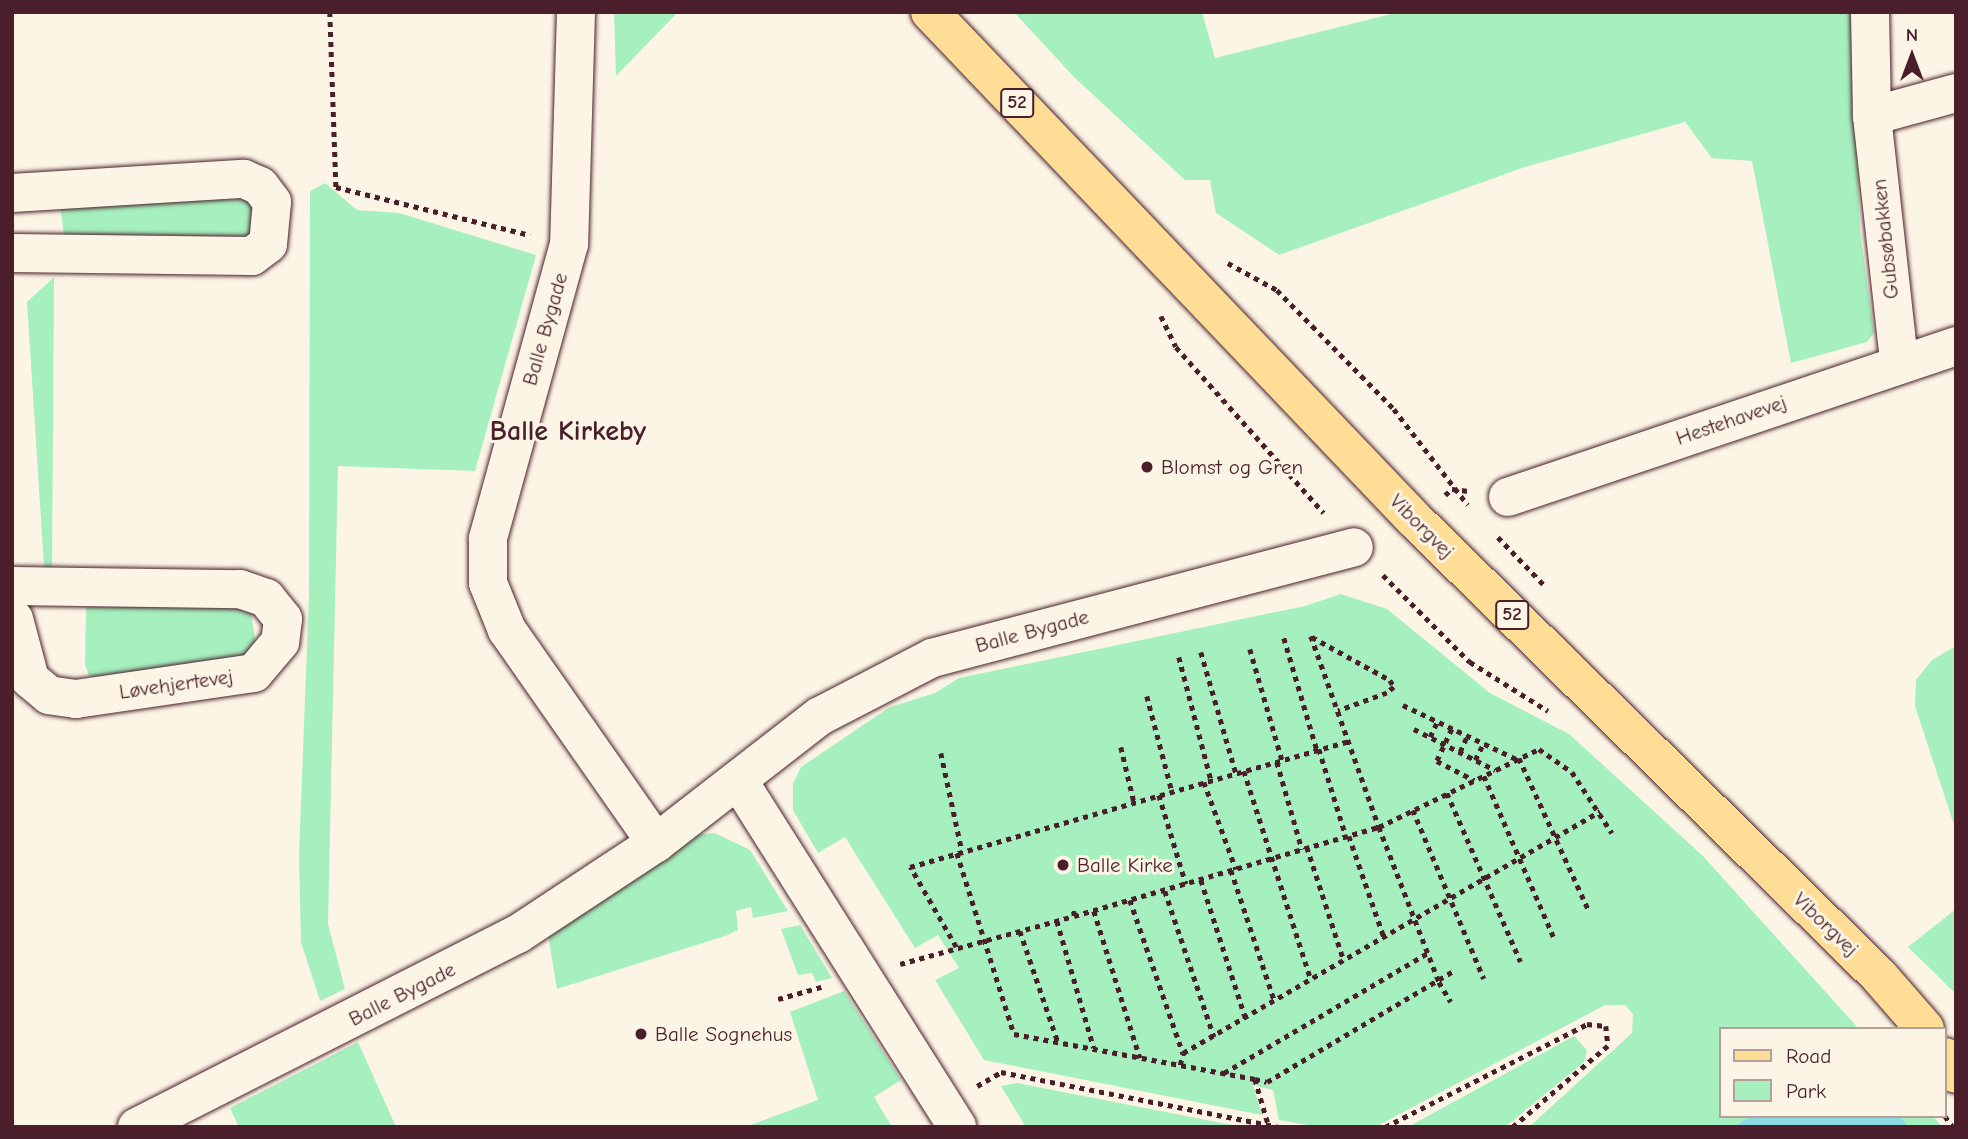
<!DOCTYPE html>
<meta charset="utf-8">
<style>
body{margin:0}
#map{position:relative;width:1968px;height:1139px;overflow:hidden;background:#fcf5e5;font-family:"Comic Neue",sans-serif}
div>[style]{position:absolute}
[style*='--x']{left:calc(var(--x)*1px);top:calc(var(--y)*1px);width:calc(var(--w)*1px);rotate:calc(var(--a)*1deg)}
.green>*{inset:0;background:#a6efbe}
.water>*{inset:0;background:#8adbe2}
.path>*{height:4.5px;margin-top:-2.25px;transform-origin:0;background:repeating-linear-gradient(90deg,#4a1f2b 0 5px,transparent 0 10px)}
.roads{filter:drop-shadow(0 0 2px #4a1f2b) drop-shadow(0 0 2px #4a1f2b)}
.minor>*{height:38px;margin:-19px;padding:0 19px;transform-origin:19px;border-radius:19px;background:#fcf5e5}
.major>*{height:38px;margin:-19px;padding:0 19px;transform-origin:19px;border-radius:19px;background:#fedd96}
.dots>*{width:19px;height:19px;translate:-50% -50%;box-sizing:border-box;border:4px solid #fcf5e5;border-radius:50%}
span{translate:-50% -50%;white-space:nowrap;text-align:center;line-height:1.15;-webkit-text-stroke:6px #fcf5e5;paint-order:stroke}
.shield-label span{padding:2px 5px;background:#fcf5e5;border:2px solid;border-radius:5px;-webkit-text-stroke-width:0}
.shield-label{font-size:19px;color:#4a1f2b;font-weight:700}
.street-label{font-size:21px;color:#4a1f2b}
.poi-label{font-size:21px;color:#4a1f2b}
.left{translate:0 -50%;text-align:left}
.district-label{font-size:28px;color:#4a1f2b;font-weight:700}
.frame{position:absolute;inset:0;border:14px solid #4a1f2b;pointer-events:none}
.legend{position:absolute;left:1719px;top:1027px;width:228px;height:91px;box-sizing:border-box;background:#fcf5e5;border:2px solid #b59f9b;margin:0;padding:9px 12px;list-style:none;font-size:21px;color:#4a1f2b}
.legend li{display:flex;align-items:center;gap:14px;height:35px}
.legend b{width:35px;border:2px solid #b59f9b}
.north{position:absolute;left:1877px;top:21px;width:70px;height:70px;-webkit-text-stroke:5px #fcf5e5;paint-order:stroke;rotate:0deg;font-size:19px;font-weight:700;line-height:28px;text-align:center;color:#4a1f2b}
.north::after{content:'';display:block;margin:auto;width:24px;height:32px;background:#4a1f2b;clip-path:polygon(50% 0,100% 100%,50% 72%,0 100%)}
</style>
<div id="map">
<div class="green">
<i style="clip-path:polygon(614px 12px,678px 12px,616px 76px)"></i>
<i style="clip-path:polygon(1014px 12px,1202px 12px,1215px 58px,1399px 12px,1851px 12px,1860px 231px,1874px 333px,1867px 342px,1791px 363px,1752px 161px,1712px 158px,1685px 122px,1525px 167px,1279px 255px,1216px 213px,1210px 180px,1185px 180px,1074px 77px)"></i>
<i style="clip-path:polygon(325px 183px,357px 210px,399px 213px,536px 255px,475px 471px,338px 466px,328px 924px,345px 989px,320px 1001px,301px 942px,299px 856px,309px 595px,310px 191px)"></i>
<i style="clip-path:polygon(233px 194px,253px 205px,257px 231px,247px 239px,64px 237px,60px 203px)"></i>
<i style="clip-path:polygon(54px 277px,52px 571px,44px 566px,27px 302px)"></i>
<i style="clip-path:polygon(1341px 594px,1387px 609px,1490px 693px,1569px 734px,1703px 856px,1859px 1029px,1721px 1029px,1721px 1116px,1752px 1116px,1733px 1127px,1529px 1127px,1632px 1033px,1633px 1014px,1625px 1005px,1605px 1005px,1377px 1126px,1367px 1127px,1320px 1127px,1279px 1120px,1273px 1090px,1253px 1085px,1262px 1115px,984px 1060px,935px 980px,959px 968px,938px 935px,915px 948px,845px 837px,818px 853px,793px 810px,793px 784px,801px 767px,890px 707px,935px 693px,959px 678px,1305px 606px)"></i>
<i style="clip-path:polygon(86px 607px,231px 607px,251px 613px,255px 640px,247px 656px,102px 678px,89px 676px,85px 664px)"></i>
<i style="clip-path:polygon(1956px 646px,1956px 831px,1915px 706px,1916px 680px,1932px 660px)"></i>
<i style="clip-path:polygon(715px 833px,750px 850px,788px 911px,753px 918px,751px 907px,736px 911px,738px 930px,725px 936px,557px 989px,548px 935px,694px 835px)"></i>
<i style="clip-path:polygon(1956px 909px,1956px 994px,1908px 947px)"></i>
<i style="clip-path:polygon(800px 925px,832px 978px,816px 982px,812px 973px,798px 975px,781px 929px)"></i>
<i style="clip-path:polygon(844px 991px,901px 1080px,874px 1097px,892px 1127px,745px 1127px,818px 1100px,790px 1012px)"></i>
<i style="clip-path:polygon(1574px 1036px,1587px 1050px,1584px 1062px,1505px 1127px,1408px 1127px)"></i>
<i style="clip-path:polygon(358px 1042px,396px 1127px,239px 1127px,230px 1108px)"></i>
<i style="clip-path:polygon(1017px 1083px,1058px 1091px,1242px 1127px,1026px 1127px,1001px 1086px)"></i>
<i style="clip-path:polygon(1900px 1116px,1933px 1116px,1942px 1127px,1909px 1127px)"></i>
</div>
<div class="water">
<i style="clip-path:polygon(1752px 1116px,1900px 1116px,1909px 1127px,1733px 1127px)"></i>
</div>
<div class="path">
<i style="--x:330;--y:12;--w:175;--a:88"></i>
<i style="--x:336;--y:187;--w:200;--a:13.9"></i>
<i style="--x:1228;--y:263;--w:56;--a:28.9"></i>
<i style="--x:1277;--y:290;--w:167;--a:45.5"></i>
<i style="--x:1394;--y:409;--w:121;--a:52.4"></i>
<i style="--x:1161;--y:316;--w:34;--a:64"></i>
<i style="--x:1176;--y:347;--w:222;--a:48.3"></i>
<i style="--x:1445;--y:495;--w:9;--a:-41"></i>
<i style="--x:1452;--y:489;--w:17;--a:7"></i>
<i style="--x:1498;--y:537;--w:68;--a:46.2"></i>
<i style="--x:1383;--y:575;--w:123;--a:45"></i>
<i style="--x:1470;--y:662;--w:92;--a:32.1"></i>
<i style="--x:1311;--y:636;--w:203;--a:70.4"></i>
<i style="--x:1379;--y:827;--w:166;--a:68.8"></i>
<i style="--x:1439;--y:982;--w:23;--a:59"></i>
<i style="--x:1312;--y:637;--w:89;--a:28.9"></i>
<i style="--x:1390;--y:680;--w:8;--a:60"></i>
<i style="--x:1394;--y:687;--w:9;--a:139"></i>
<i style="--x:1387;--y:693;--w:52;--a:159.8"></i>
<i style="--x:1284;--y:638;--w:117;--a:73.6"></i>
<i style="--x:1250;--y:649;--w:116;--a:73.9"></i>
<i style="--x:1201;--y:652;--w:126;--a:73.9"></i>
<i style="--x:1179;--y:657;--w:127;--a:75.4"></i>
<i style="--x:1147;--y:696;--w:98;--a:75.3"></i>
<i style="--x:1403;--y:705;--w:125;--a:25.5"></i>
<i style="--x:1414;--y:729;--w:91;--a:26.8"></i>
<i style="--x:1452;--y:729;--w:35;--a:115"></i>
<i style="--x:1437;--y:761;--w:42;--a:27.2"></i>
<i style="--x:1430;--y:737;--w:17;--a:-65"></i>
<i style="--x:1121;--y:747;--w:57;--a:76.7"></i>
<i style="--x:1319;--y:749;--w:91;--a:72.8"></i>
<i style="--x:1460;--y:752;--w:17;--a:-66"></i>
<i style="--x:941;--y:753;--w:100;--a:77.9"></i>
<i style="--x:1519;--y:758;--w:166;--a:65.4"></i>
<i style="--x:1475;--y:760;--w:18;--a:-63"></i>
<i style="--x:1277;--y:762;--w:91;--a:74"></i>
<i style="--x:1244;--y:771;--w:219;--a:72.2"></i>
<i style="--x:1484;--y:776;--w:179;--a:66.6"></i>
<i style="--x:1204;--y:782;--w:93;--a:69.8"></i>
<i style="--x:1447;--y:793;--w:184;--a:66.4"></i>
<i style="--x:1159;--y:795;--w:93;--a:73.1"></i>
<i style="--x:1413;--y:810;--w:183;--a:67.2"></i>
<i style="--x:1349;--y:836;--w:107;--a:70.9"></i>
<i style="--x:1307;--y:847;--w:120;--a:72"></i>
<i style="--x:957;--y:853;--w:190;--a:72.5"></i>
<i style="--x:1014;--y:1034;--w:245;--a:10.6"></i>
<i style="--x:1255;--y:1079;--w:50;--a:73.7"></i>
<i style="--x:1231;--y:870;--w:139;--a:71.6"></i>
<i style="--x:1201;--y:880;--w:146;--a:72.1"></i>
<i style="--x:1165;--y:891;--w:154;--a:71.4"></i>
<i style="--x:1130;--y:900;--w:162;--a:70.9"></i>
<i style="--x:1094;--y:911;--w:154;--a:72.6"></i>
<i style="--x:1074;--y:916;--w:318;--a:-16.3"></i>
<i style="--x:1379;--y:827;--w:178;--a:-26"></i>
<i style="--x:1539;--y:749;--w:40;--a:34.9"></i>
<i style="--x:1572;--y:772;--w:73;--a:56.7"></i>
<i style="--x:1057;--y:921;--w:132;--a:73.8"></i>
<i style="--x:1020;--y:931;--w:117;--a:71.1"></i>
<i style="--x:956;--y:947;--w:92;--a:-119.9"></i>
<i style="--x:910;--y:867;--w:457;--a:-16"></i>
<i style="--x:900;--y:964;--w:180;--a:-15.4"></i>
<i style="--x:1074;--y:916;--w:7;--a:-98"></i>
<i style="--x:778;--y:999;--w:45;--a:-15.6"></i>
<i style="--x:1180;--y:1065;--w:12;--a:-76"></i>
<i style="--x:1183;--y:1053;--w:482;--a:-30.1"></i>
<i style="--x:1224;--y:1073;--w:237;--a:-30.5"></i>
<i style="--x:1255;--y:1079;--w:12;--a:14"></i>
<i style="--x:1267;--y:1082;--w:217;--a:-30.8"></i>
<i style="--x:977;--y:1086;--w:28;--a:-30"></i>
<i style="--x:1001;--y:1072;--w:283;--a:11.2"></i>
<i style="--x:1945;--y:1116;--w:14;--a:54"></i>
<i style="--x:1385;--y:1127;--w:227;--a:-27"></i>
<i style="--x:1587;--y:1024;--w:19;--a:6"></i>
<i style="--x:1606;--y:1026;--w:20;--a:84"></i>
<i style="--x:1608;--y:1046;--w:125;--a:139.5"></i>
</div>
<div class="roads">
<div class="minor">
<i style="--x:576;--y:12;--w:232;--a:91.7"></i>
<i style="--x:569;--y:244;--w:306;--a:105.4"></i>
<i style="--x:488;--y:539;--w:44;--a:90"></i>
<i style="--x:488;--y:583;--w:51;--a:68"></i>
<i style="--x:507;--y:630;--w:260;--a:55"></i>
<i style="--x:1870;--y:12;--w:104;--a:88.9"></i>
<i style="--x:1872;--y:116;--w:247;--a:83.7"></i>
<i style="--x:1872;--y:116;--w:87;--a:-15.3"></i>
<i style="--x:12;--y:193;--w:232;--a:-3.5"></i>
<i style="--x:244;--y:179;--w:17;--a:24"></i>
<i style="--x:260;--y:186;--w:20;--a:53"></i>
<i style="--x:272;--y:202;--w:42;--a:95.4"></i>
<i style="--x:268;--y:244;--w:20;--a:143"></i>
<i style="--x:252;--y:256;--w:240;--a:-179.3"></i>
<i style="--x:1508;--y:497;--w:473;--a:-18.6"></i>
<i style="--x:12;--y:586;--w:228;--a:0.8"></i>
<i style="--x:240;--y:589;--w:28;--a:19"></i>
<i style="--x:266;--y:598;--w:27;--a:51"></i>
<i style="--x:283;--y:619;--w:23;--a:97"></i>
<i style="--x:280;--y:642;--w:40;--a:130"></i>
<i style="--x:254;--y:673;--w:180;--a:171.7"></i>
<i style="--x:76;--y:699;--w:27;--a:-172"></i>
<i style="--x:49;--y:695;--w:25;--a:-140"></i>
<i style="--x:30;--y:679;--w:62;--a:-104.9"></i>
<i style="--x:738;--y:780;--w:410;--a:57.7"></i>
<i style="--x:137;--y:1127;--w:427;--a:-26.9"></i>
<i style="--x:518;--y:934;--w:165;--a:-33.4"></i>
<i style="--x:656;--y:843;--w:207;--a:-37.8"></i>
<i style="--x:820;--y:716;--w:126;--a:-27.4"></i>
<i style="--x:932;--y:658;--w:436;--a:-14.7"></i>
</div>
<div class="major">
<i style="--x:930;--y:12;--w:701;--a:46.33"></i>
<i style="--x:1414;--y:519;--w:652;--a:44.5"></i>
<i style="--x:1879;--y:976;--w:70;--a:49"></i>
<i style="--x:1945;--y:1057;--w:20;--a:57"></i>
</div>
</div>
<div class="dots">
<i style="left:1147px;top:467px;background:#4a1f2b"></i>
<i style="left:1063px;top:865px;background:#4a1f2b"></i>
<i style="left:641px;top:1034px;background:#4a1f2b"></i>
</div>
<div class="shield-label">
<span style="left:1017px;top:103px">52</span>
<span style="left:1512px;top:615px">52</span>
</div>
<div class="street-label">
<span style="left:1885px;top:239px;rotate:-96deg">Gubsøbakken</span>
<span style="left:545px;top:329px;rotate:-74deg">Balle Bygade</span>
<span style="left:1731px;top:420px;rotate:-19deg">Hestehavevej</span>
<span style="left:1422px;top:526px;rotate:45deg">Viborgvej</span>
<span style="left:1032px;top:631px;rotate:-15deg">Balle Bygade</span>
<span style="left:176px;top:684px;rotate:-8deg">Løvehjertevej</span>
<span style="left:1826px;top:924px;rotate:44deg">Viborgvej</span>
<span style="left:402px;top:994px;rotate:-27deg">Balle Bygade</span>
</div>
<div class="poi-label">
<span class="left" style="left:1161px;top:467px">Blomst og Gren</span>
<span class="left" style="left:1077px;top:865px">Balle Kirke</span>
<span class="left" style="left:655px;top:1034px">Balle Sognehus</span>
</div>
<div class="district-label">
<span style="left:568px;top:431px">Balle Kirkeby</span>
</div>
<div class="frame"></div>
<ul class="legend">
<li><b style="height:9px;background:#fedd96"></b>Road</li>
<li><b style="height:19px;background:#a6efbe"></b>Park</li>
</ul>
<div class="north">N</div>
</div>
